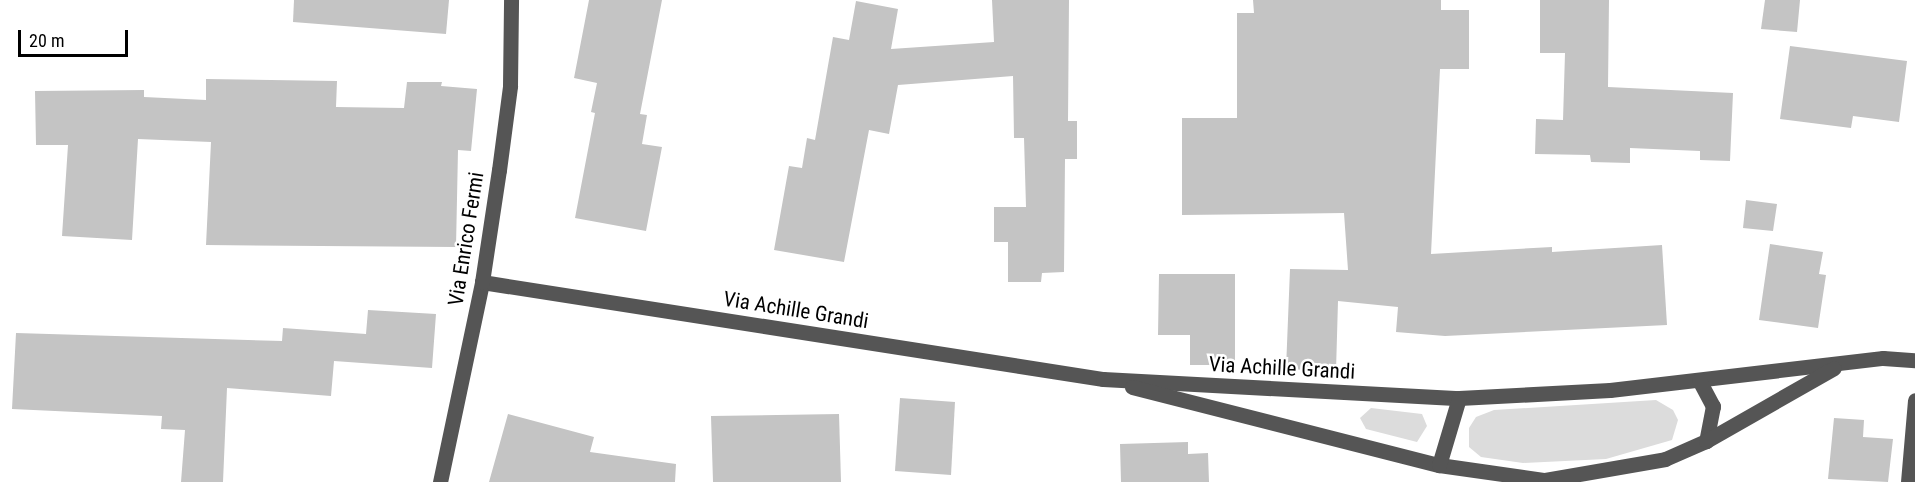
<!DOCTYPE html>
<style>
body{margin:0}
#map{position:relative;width:1915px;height:482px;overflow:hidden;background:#fff;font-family:"Roboto Condensed",sans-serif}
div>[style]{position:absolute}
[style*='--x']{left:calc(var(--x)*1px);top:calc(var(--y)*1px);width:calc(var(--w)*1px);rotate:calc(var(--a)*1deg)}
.green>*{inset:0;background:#dcdcdc}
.building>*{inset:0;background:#c4c4c4}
.minor>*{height:15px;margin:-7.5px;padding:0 7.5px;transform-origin:7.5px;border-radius:7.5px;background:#555}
span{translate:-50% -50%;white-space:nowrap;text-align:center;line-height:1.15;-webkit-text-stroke:5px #fff;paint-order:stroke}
.street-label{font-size:21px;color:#000}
.scale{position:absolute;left:18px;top:30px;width:110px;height:27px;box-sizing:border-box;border:3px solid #000;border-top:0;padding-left:8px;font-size:18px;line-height:21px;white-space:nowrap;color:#000;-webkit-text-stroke:4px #fff;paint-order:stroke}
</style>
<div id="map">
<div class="green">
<i style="clip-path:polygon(1656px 400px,1673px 410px,1678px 420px,1672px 440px,1606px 459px,1523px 463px,1481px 457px,1469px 447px,1469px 428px,1476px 417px,1494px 410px)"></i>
<i style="clip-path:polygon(1371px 408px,1422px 414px,1427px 426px,1417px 442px,1366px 429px,1360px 418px)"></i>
</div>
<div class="building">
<i style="clip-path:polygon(294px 0,449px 0,446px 34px,293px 22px)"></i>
<i style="clip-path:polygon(589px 0,662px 0,640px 114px,647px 115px,642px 144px,662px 147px,646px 231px,575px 218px,595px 113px,591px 112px,597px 83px,574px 78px)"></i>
<i style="clip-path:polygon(992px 0,1069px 0,1068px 121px,1077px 121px,1077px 159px,1065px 159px,1064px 272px,1042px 273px,1041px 282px,1008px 282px,1008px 242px,994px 242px,994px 207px,1026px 207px,1024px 138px,1014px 138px,1013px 76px,898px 85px,889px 134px,869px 130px,844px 262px,774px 250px,789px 166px,802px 168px,807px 138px,815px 140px,833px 37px,849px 40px,856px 1px,898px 9px,891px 49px,994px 42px)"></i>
<i style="clip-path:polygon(1253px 0,1441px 0,1441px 10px,1469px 10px,1469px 69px,1440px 69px,1431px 254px,1552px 247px,1552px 252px,1662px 245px,1667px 325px,1445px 336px,1396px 332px,1398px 307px,1338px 301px,1336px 371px,1286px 369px,1290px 269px,1348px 270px,1344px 213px,1182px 215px,1182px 118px,1237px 118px,1237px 13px,1254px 13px)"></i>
<i style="clip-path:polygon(1540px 0,1609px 0,1608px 87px,1733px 93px,1730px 161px,1700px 160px,1700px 151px,1630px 148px,1630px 163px,1591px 162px,1590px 155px,1535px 154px,1536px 119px,1563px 120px,1565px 53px,1540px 53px)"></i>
<i style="clip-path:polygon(1765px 0,1800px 0,1797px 32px,1761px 29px)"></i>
<i style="clip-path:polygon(1790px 46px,1907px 61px,1899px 122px,1853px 116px,1851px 128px,1780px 119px)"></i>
<i style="clip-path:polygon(206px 79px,337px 81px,336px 107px,404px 108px,407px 82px,442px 82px,441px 86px,477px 89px,471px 151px,458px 150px,456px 247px,206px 245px,211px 142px,138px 139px,132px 240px,62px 236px,68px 145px,36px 145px,35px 91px,144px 90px,144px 97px,206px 100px)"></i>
<i style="clip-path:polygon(1746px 200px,1777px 204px,1773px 231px,1743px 228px)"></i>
<i style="clip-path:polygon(1770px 244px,1823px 252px,1819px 274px,1826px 275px,1818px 328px,1759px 320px)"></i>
<i style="clip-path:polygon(1159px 274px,1235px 274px,1235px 365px,1190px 365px,1190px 335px,1158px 335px)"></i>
<i style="clip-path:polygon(368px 310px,436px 314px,432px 368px,334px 361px,331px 396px,227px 388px,223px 482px,181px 482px,185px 430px,161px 429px,162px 416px,12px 409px,16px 333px,282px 341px,283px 328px,366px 334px)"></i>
<i style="clip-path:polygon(900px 398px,955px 402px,951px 475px,895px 471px)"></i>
<i style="clip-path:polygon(508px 414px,594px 437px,590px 452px,676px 464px,675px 482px,489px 482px)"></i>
<i style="clip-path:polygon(839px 414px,841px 482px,713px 482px,711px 416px)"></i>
<i style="clip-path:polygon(1834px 418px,1864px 420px,1863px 437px,1893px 439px,1888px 482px,1828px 479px)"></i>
<i style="clip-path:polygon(1188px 442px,1188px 454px,1208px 453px,1209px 482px,1121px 482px,1120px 444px)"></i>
</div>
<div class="minor">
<i style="--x:482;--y:282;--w:629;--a:8.88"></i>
<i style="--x:1103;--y:379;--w:357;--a:3.1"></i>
<i style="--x:1459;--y:398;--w:151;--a:-3"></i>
<i style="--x:1610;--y:390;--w:275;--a:-6.7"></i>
<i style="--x:1883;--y:358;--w:32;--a:4"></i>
<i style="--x:1699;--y:380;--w:30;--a:62"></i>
<i style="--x:1713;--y:406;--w:36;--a:101"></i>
<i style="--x:1132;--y:387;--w:317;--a:14.3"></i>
<i style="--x:1439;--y:465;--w:107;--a:8.1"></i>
<i style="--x:1545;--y:480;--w:122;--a:-9.9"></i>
<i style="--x:1665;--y:459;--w:45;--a:-23.7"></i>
<i style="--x:1706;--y:441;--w:147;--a:-29.7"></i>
<i style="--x:1439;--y:465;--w:70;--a:-73.4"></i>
<i style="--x:440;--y:482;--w:204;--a:-78.1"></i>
<i style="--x:482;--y:282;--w:113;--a:-81.4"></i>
<i style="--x:499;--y:170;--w:85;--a:-82.5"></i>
<i style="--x:510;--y:86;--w:86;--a:-89.3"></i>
<i style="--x:1908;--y:482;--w:82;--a:-85.1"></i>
</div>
<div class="street-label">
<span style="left:466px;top:239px;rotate:-81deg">Via Enrico Fermi</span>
<span style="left:796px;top:310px;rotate:9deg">Via Achille Grandi</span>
<span style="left:1282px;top:368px;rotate:3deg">Via Achille Grandi</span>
</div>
<div class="scale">20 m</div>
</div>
